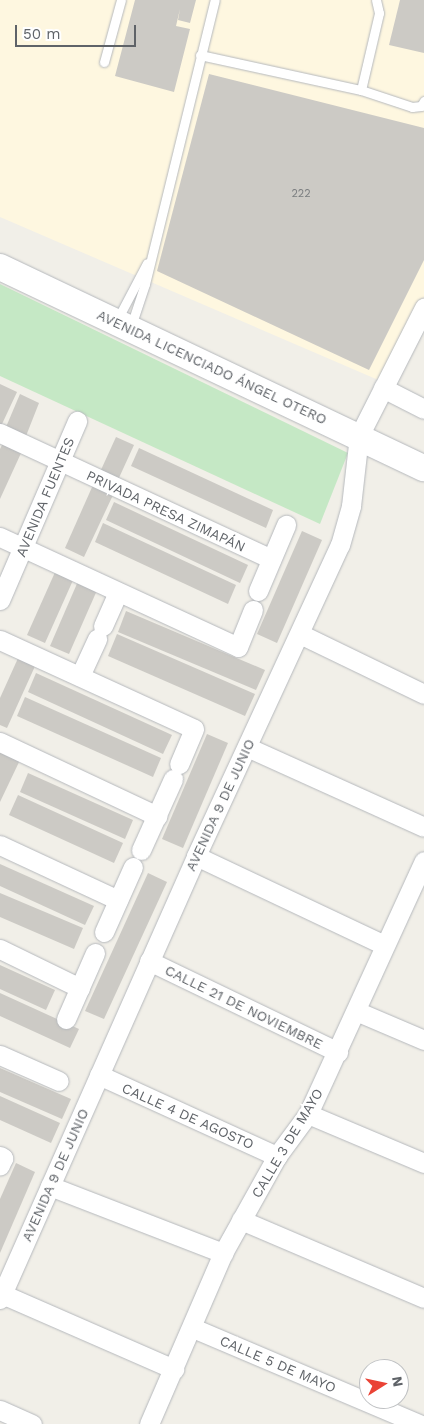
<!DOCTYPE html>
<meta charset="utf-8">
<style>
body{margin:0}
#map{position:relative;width:424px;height:1424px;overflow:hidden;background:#f1efe8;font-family:"Work Sans",sans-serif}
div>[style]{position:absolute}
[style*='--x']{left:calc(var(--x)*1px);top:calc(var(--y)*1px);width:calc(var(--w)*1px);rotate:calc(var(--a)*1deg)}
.commercial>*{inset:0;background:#fef7e0}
.green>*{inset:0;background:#c5e8c5}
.building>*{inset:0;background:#cccac5}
.roads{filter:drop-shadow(0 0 1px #b5b8bc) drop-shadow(0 0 1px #b5b8bc)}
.service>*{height:9px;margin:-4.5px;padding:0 4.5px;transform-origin:4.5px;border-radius:4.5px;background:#fff}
.minor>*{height:19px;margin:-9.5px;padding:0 9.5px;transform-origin:9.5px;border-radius:9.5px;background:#fff}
.secondary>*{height:26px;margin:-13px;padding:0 13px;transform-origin:13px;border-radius:13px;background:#fff}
span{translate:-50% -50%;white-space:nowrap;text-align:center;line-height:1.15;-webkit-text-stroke:4.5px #fff;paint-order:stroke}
.number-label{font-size:11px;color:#7a7d7f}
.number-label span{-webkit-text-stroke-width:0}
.street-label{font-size:14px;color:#5f6368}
.north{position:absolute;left:359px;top:1359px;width:50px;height:50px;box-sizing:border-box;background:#fff;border:1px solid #bfc1c3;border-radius:50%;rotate:80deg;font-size:14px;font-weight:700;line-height:20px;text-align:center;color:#5f6368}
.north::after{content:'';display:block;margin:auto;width:18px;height:22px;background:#ea4335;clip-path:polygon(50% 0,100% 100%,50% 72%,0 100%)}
.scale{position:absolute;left:15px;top:25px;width:121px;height:22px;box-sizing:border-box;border:2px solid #5f6368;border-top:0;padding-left:6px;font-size:15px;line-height:18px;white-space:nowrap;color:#5f6368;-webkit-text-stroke:4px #fff;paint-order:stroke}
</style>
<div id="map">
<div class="commercial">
<i style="clip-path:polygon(0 0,424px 0,424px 300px,383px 382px,0 217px)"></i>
</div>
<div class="green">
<i style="clip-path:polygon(0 284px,348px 453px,320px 524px,0 376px)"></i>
</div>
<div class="building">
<i style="clip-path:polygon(135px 0,196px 0,190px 23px,178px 20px,180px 9px,176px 26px,190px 29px,174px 92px,115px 76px)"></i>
<i style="clip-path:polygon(400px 0,424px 0,424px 53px,389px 45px)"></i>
<i style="clip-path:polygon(209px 74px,424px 128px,424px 260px,369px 370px,157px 271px)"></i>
<i style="clip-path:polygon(0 384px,17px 392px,2px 424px,0 424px)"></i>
<i style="clip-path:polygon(20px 394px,39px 403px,26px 436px,6px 427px)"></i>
<i style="clip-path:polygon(116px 437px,134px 445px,118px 480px,100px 472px)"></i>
<i style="clip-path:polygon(3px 443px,22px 451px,0 499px,0 449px)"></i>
<i style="clip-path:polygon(139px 448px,273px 510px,266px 528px,131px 466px)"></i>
<i style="clip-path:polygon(93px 485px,113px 495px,84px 557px,65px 548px)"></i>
<i style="clip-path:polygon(114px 502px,248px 565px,240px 583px,106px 520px)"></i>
<i style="clip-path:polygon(103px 523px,236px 585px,228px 604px,95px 542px)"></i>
<i style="clip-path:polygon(302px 531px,322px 540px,277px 643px,257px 634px)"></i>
<i style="clip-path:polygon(56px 570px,74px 578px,45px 643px,27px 635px)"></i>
<i style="clip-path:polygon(79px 579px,98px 588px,69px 654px,50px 646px)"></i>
<i style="clip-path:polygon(126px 611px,265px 670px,256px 690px,118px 632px)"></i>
<i style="clip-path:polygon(117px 634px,255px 694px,245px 716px,108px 656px)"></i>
<i style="clip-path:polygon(19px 656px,36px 664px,7px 728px,0 725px,0 698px)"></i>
<i style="clip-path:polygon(36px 673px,172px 735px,163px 754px,28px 692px)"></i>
<i style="clip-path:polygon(25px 697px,161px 758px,153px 777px,17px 716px)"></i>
<i style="clip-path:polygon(207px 734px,228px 743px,183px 848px,162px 839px)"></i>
<i style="clip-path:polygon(0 752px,20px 760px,0 802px)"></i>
<i style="clip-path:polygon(28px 773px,133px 820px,125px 839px,20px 792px)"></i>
<i style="clip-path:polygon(18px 795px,123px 843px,114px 863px,9px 815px)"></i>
<i style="clip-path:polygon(0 864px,94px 906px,85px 925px,0 886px)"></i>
<i style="clip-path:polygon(148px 873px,167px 882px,104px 1019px,85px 1011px)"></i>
<i style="clip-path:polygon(0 893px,83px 928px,74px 949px,0 917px)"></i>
<i style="clip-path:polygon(0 965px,55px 990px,46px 1010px,0 989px)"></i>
<i style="clip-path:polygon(0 993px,79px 1029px,70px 1048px,0 1016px)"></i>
<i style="clip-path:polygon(0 1068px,71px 1099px,62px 1119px,0 1092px)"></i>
<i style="clip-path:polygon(0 1096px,60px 1123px,51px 1143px,0 1120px)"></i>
<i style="clip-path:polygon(16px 1163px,35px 1172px,0 1253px,0 1199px)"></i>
</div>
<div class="roads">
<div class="service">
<i style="--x:200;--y:55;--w:165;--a:12.3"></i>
<i style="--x:361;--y:90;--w:54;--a:18.4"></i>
<i style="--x:412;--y:107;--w:9;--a:-6"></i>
<i style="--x:421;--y:106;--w:6;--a:-59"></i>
<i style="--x:104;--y:62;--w:64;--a:-74.7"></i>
<i style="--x:361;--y:90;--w:79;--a:-76.8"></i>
<i style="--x:379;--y:13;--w:13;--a:-103"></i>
<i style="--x:117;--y:320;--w:64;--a:-62.2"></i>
<i style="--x:131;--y:326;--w:44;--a:-71.6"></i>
<i style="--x:145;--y:284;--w:292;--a:-76.2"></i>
</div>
<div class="minor">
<i style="--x:383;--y:388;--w:46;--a:27.1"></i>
<i style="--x:0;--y:433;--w:299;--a:24.9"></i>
<i style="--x:0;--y:537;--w:262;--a:24.8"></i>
<i style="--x:238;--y:647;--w:40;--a:-68"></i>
<i style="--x:258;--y:591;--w:72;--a:-67"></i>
<i style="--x:0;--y:600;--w:195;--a:-66.7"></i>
<i style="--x:103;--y:626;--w:37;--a:-66"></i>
<i style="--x:300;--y:634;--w:138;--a:25.8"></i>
<i style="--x:0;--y:640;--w:213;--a:24.6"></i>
<i style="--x:194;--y:729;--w:38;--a:113"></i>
<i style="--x:80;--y:676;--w:41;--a:-65.3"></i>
<i style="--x:0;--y:742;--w:174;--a:25.2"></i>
<i style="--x:247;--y:747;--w:194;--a:24.3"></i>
<i style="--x:0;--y:845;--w:130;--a:25"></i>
<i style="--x:141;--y:850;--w:78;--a:-65.7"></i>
<i style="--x:196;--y:856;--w:208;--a:25.3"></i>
<i style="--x:104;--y:932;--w:71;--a:-66"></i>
<i style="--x:0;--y:949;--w:89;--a:26"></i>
<i style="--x:149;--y:961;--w:210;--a:25.7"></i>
<i style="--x:356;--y:1011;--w:74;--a:23.1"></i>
<i style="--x:66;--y:1019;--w:72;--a:-66.3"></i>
<i style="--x:0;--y:1055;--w:64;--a:23.8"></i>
<i style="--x:99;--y:1075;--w:196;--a:24.5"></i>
<i style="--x:308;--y:1114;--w:126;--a:22.9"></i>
<i style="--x:0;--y:1156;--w:4;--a:34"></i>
<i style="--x:3;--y:1158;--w:8;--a:113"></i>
<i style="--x:50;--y:1186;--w:186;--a:21.2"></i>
<i style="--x:241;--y:1220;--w:199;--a:23.1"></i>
<i style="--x:2;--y:1294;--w:188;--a:23.6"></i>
<i style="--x:0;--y:1299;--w:484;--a:-66.1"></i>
<i style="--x:196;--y:856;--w:343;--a:-65.2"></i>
<i style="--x:340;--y:545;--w:41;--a:-74.2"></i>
<i style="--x:351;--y:506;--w:70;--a:-83.5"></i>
<i style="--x:359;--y:436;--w:144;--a:-63.1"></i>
<i style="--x:193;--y:1328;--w:246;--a:23"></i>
<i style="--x:0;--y:1410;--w:35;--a:24"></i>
<i style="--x:149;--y:1424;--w:186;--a:-66.6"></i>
<i style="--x:223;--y:1253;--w:111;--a:-60.9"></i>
<i style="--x:277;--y:1156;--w:52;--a:-53.6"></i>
<i style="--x:308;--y:1114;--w:278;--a:-65.4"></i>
</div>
<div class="secondary">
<i style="--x:0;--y:267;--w:469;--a:25.4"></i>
</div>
</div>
<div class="number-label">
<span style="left:301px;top:194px">222</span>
</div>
<div class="street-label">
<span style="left:212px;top:367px;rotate:25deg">AVENIDA LICENCIADO ÁNGEL OTERO</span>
<span style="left:45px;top:497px;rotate:-67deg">AVENIDA FUENTES</span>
<span style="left:166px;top:511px;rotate:25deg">PRIVADA PRESA ZIMAPÁN</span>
<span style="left:220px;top:805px;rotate:-65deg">AVENIDA 9 DE JUNIO</span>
<span style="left:244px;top:1007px;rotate:26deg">CALLE 21 DE NOVIEMBRE</span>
<span style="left:188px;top:1116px;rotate:24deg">CALLE 4 DE AGOSTO</span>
<span style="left:287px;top:1143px;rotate:-59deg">CALLE 3 DE MAYO</span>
<span style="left:55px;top:1175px;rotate:-66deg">AVENIDA 9 DE JUNIO</span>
<span style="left:278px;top:1364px;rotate:23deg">CALLE 5 DE MAYO</span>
</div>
<div class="north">N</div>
<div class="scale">50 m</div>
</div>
